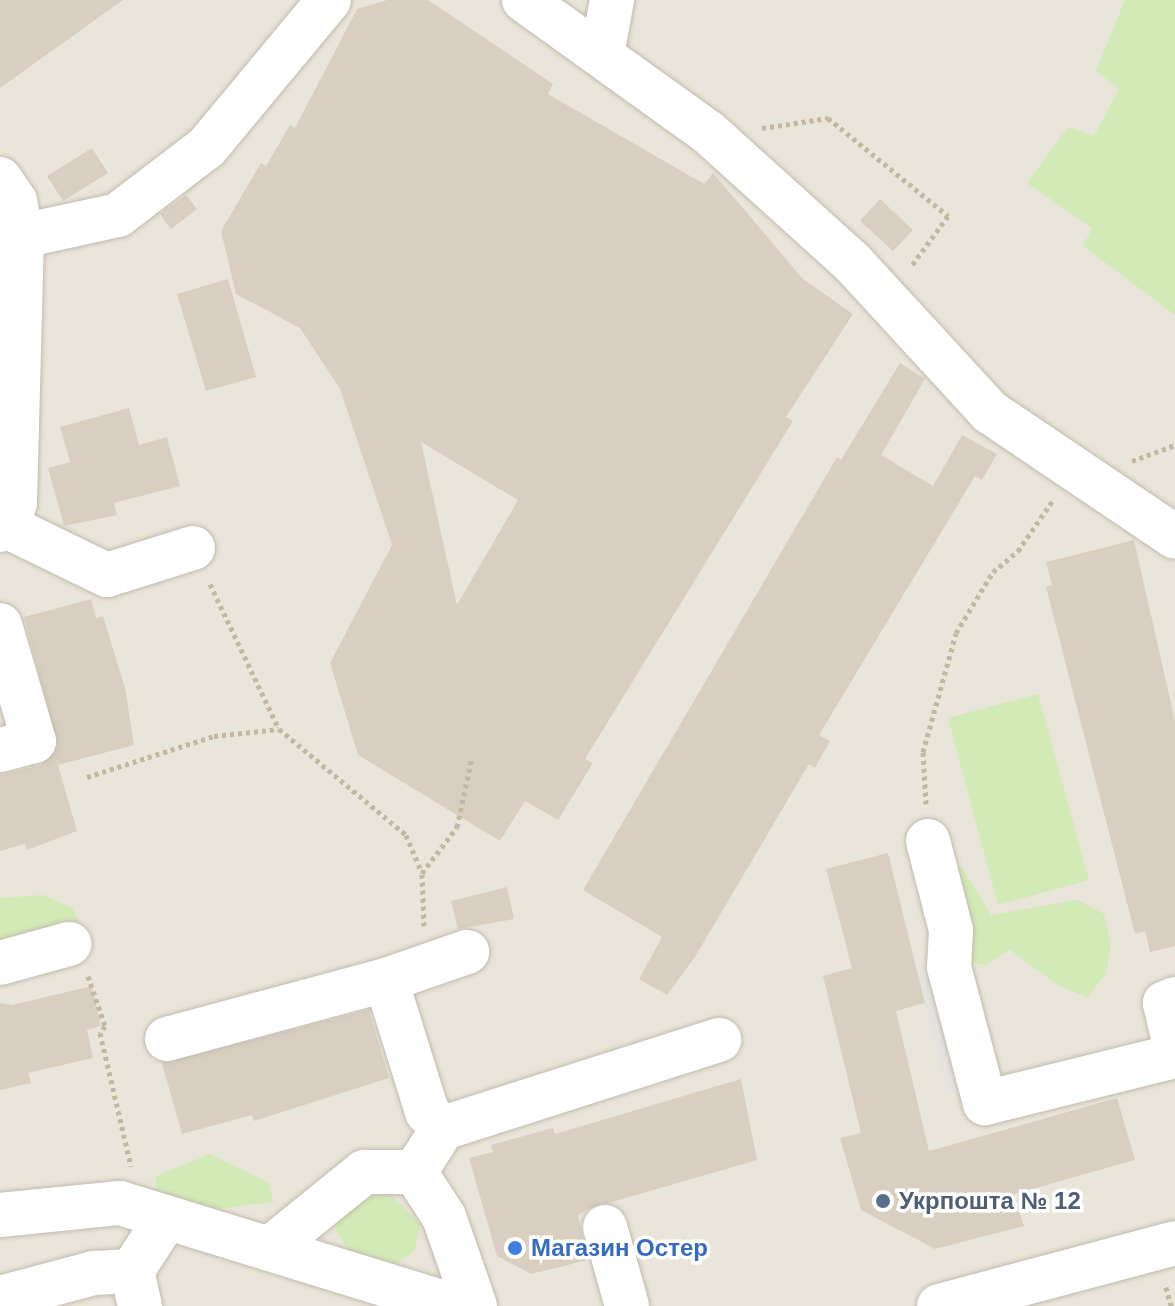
<!DOCTYPE html>
<meta charset="utf-8">
<style>
body{margin:0}
#map{position:relative;width:1175px;height:1306px;overflow:hidden;background:#f6f3ec;font-family:Helvetica,sans-serif}
div>[style]{position:absolute}
[style*='--x']{left:calc(var(--x)*1px);top:calc(var(--y)*1px);width:calc(var(--w)*1px);rotate:calc(var(--a)*1deg)}
.residential>*{inset:0;background:#eae5da}
.green>*{inset:0;background:#d2eab5}
.parking>*{inset:0;background:#e5e3e0}
.building>*{inset:0;background:#d8cfc1}
.path>*{height:5px;margin-top:-2.5px;transform-origin:0;background:repeating-linear-gradient(90deg,#c4b79f 0 4px,transparent 0 8px)}
.roads{filter:drop-shadow(0 0 2px #c2bbae) drop-shadow(0 0 2px #c2bbae)}
.minor>*{height:44px;margin:-22px;padding:0 22px;transform-origin:22px;border-radius:22px;background:#fff}
.dots>*{width:22px;height:22px;translate:-50% -50%;box-sizing:border-box;border:4px solid #fff;border-radius:50%}
span{translate:-50% -50%;white-space:nowrap;text-align:center;line-height:1.15;-webkit-text-stroke:7px #fff;paint-order:stroke}
.service-label{font-size:24px;color:#4e5e75;font-weight:700}
.left{translate:0 -50%;text-align:left}
.shop-label{font-size:24px;color:#366cbe;font-weight:700}
</style>
<div id="map">
<div class="residential">
<i style="clip-path:polygon(0 0,1175px 0,1175px 1306px,0 1306px)"></i>
</div>
<div class="green">
<i style="clip-path:polygon(1125px 0,1175px 0,1175px 315px,1083px 246px,1092px 228px,1027px 183px,1068px 127px,1094px 136px,1119px 89px,1096px 71px)"></i>
<i style="clip-path:polygon(1038px 694px,1089px 880px,998px 905px,948px 718px)"></i>
<i style="clip-path:polygon(932px 860px,962px 867px,991px 915px,1077px 900px,1104px 914px,1111px 944px,1106px 974px,1087px 997px,1059px 986px,1010px 950px,985px 965px,954px 960px)"></i>
<i style="clip-path:polygon(43px 895px,72px 908px,79px 921px,60px 937px,0 950px,0 898px)"></i>
<i style="clip-path:polygon(210px 1154px,269px 1183px,273px 1202px,215px 1209px,155px 1197px,156px 1176px)"></i>
<i style="clip-path:polygon(368px 1193px,393px 1197px,421px 1225px,414px 1251px,393px 1266px,349px 1252px,336px 1230px,334px 1219px)"></i>
</div>
<div class="parking">
<i style="clip-path:polygon(941px 967px,971px 1087px,948px 1093px,918px 974px)"></i>
</div>
<div class="building">
<i style="clip-path:polygon(0 0,123px 0,0 88px)"></i>
<i style="clip-path:polygon(evenodd,387px 0,428px 0,553px 84px,548px 94px,704px 184px,713px 173px,803px 279px,853px 314px,786px 417px,793px 421px,585px 759px,593px 763px,558px 820px,525px 801px,500px 841px,358px 755px,330px 663px,392px 545px,340px 389px,300px 328px,236px 294px,221px 231px,261px 163px,266px 166px,290px 125px,295px 128px,357px 9px,387px 0,421px 442px,518px 500px,457px 605px,421px 442px)"></i>
<i style="clip-path:polygon(92px 148px,108px 173px,63px 201px,47px 176px)"></i>
<i style="clip-path:polygon(186px 195px,197px 209px,171px 229px,160px 214px)"></i>
<i style="clip-path:polygon(880px 199px,913px 230px,893px 251px,860px 221px)"></i>
<i style="clip-path:polygon(228px 279px,256px 377px,206px 391px,177px 294px)"></i>
<i style="clip-path:polygon(900px 363px,925px 379px,881px 455px,933px 486px,962px 435px,997px 454px,982px 480px,975px 476px,819px 735px,830px 741px,815px 768px,809px 764px,695px 957px,667px 995px,639px 979px,662px 937px,583px 890px,837px 457px,841px 460px)"></i>
<i style="clip-path:polygon(129px 408px,139px 445px,167px 437px,180px 486px,114px 503px,117px 515px,64px 526px,48px 468px,70px 462px,60px 427px)"></i>
<i style="clip-path:polygon(1134px 540px,1175px 721px,1175px 946px,1150px 952px,1145px 931px,1135px 934px,1046px 587px,1052px 585px,1046px 562px)"></i>
<i style="clip-path:polygon(91px 599px,96px 618px,103px 616px,125px 688px,134px 745px,58px 765px,77px 831px,27px 850px,25px 844px,0 851px,0 775px,41px 765px,58px 746px,24px 617px)"></i>
<i style="clip-path:polygon(888px 853px,925px 1003px,896px 1011px,929px 1151px,1117px 1098px,1135px 1160px,1014px 1194px,1024px 1226px,935px 1249px,861px 1210px,840px 1138px,861px 1133px,823px 976px,852px 968px,826px 869px)"></i>
<i style="clip-path:polygon(507px 887px,514px 919px,458px 929px,451px 901px)"></i>
<i style="clip-path:polygon(92px 986px,101px 1026px,87px 1030px,93px 1058px,28px 1073px,31px 1083px,0 1090px,0 1003px,12px 1005px)"></i>
<i style="clip-path:polygon(369px 1010px,389px 1078px,254px 1121px,252px 1115px,182px 1134px,162px 1063px)"></i>
<i style="clip-path:polygon(741px 1079px,757px 1160px,588px 1209px,578px 1215px,588px 1260px,531px 1274px,497px 1256px,469px 1158px,493px 1152px,491px 1145px,553px 1128px,555px 1134px)"></i>
</div>
<div class="path">
<i style="--x:762;--y:128;--w:67;--a:-8.6"></i>
<i style="--x:828;--y:118;--w:155;--a:39.2"></i>
<i style="--x:948;--y:216;--w:64;--a:126.2"></i>
<i style="--x:1132;--y:461;--w:46;--a:-20.4"></i>
<i style="--x:210;--y:584;--w:161;--a:64.6"></i>
<i style="--x:279;--y:729;--w:165;--a:39.8"></i>
<i style="--x:406;--y:835;--w:41;--a:67.2"></i>
<i style="--x:87;--y:777;--w:133;--a:-17.9"></i>
<i style="--x:214;--y:736;--w:65;--a:-6.1"></i>
<i style="--x:926;--y:804;--w:52;--a:-93.3"></i>
<i style="--x:923;--y:752;--w:123;--a:-74.5"></i>
<i style="--x:956;--y:633;--w:71;--a:-58.8"></i>
<i style="--x:993;--y:572;--w:33;--a:-40"></i>
<i style="--x:1018;--y:551;--w:62;--a:-55.5"></i>
<i style="--x:424;--y:926;--w:53;--a:-92.2"></i>
<i style="--x:422;--y:873;--w:58;--a:-52.7"></i>
<i style="--x:457;--y:827;--w:72;--a:-77.9"></i>
<i style="--x:88;--y:976;--w:53;--a:71.2"></i>
<i style="--x:105;--y:1026;--w:9;--a:126"></i>
<i style="--x:100;--y:1033;--w:137;--a:76.9"></i>
<i style="--x:1166;--y:1287;--w:20;--a:75"></i>
</div>
<div class="roads">
<div class="minor">
<i style="--x:524;--y:0;--w:226;--a:35.7"></i>
<i style="--x:708;--y:132;--w:194;--a:42.1"></i>
<i style="--x:852;--y:262;--w:204;--a:47.4"></i>
<i style="--x:990;--y:412;--w:223;--a:34"></i>
<i style="--x:602;--y:55;--w:56;--a:-79.7"></i>
<i style="--x:0;--y:179;--w:27;--a:56"></i>
<i style="--x:15;--y:201;--w:36;--a:79"></i>
<i style="--x:6;--y:526;--w:25;--a:-69"></i>
<i style="--x:15;--y:503;--w:267;--a:-88.5"></i>
<i style="--x:22;--y:236;--w:98;--a:-12.3"></i>
<i style="--x:118;--y:215;--w:112;--a:-37.4"></i>
<i style="--x:207;--y:147;--w:191;--a:-50.3"></i>
<i style="--x:0;--y:530;--w:7;--a:-34"></i>
<i style="--x:6;--y:526;--w:112;--a:25.9"></i>
<i style="--x:107;--y:575;--w:90;--a:-17.4"></i>
<i style="--x:0;--y:625;--w:121;--a:73.7"></i>
<i style="--x:34;--y:741;--w:35;--a:165"></i>
<i style="--x:928;--y:841;--w:92;--a:75.5"></i>
<i style="--x:951;--y:930;--w:37;--a:93"></i>
<i style="--x:949;--y:967;--w:141;--a:75.2"></i>
<i style="--x:985;--y:1103;--w:196;--a:-13.9"></i>
<i style="--x:0;--y:963;--w:72;--a:-15.4"></i>
<i style="--x:386;--y:980;--w:86;--a:-19.1"></i>
<i style="--x:1175;--y:999;--w:11;--a:158"></i>
<i style="--x:1165;--y:1003;--w:44;--a:76.9"></i>
<i style="--x:167;--y:1039;--w:227;--a:-15.1"></i>
<i style="--x:386;--y:980;--w:138;--a:72.7"></i>
<i style="--x:427;--y:1112;--w:23;--a:45"></i>
<i style="--x:415;--y:1172;--w:52;--a:-57.5"></i>
<i style="--x:443;--y:1128;--w:290;--a:-17.7"></i>
<i style="--x:0;--y:1215;--w:121;--a:-5.7"></i>
<i style="--x:120;--y:1203;--w:350;--a:17.1"></i>
<i style="--x:605;--y:1227;--w:82;--a:74.4"></i>
<i style="--x:269;--y:1249;--w:122;--a:-39"></i>
<i style="--x:364;--y:1172;--w:51;--a:0"></i>
<i style="--x:415;--y:1172;--w:54;--a:57.2"></i>
<i style="--x:444;--y:1217;--w:94;--a:70.8"></i>
<i style="--x:0;--y:1298;--w:96;--a:-15"></i>
<i style="--x:93;--y:1273;--w:39;--a:-3"></i>
<i style="--x:140;--y:1306;--w:36;--a:-103"></i>
<i style="--x:132;--y:1271;--w:64;--a:-57.1"></i>
<i style="--x:939;--y:1306;--w:244;--a:-14.9"></i>
</div>
</div>
<div class="dots">
<i style="left:883px;top:1201px;background:#5c6f8a"></i>
<i style="left:515px;top:1248px;background:#3f7fe0"></i>
</div>
<div class="service-label">
<span class="left" style="left:899px;top:1201px">Укрпошта № 12</span>
</div>
<div class="shop-label">
<span class="left" style="left:531px;top:1248px">Магазин Остер</span>
</div>
</div>
